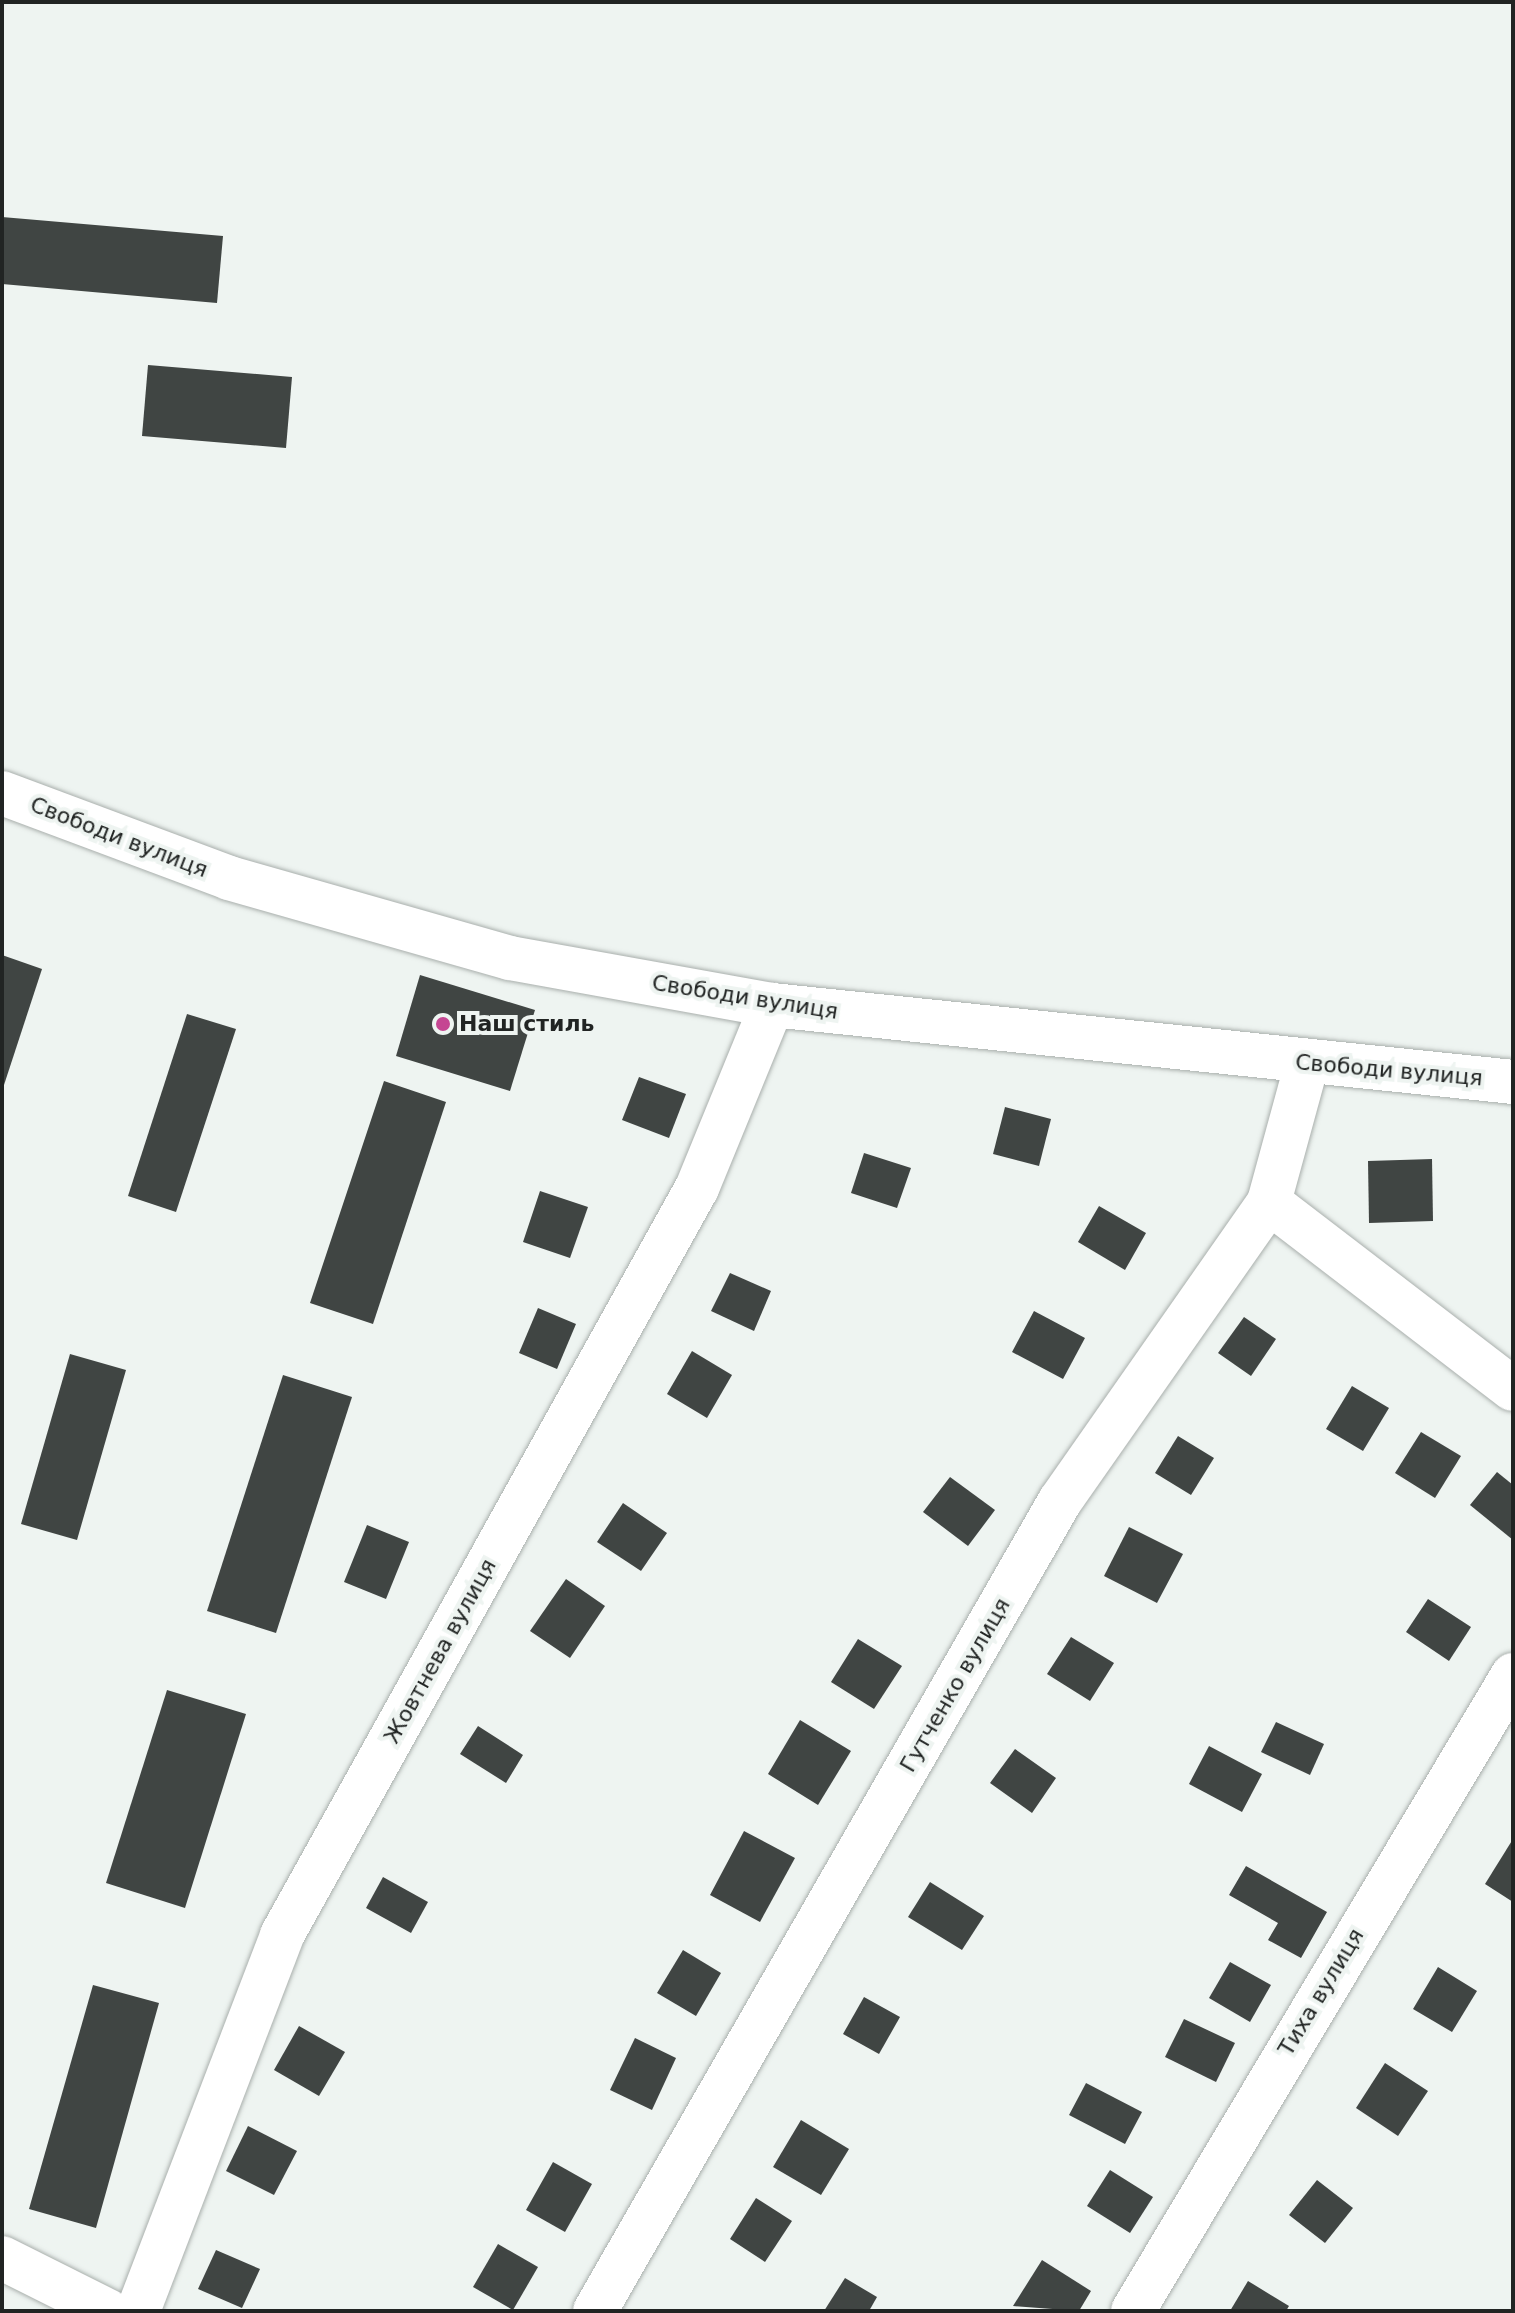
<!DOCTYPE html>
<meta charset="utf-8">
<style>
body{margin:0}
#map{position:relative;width:1515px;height:2313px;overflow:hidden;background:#eef4f1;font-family:"DejaVu Sans",sans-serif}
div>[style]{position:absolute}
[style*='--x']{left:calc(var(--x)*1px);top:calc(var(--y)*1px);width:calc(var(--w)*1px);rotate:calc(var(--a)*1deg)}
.building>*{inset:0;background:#404543}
.roads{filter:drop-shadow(0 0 2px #a9afac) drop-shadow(0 0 2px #a9afac)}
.minor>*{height:44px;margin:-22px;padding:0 22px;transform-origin:22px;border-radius:22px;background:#fff}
.secondary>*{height:44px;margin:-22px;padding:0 22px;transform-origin:22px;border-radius:22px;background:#fff}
.dots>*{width:22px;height:22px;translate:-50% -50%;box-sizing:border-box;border:4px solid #eef4f1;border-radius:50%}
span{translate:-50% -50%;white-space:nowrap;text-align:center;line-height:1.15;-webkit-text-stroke:8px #eef4f1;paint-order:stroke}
.street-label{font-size:22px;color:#212423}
.poi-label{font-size:22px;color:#212423;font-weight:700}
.left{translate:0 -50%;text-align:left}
.frame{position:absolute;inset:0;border:4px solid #212423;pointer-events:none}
</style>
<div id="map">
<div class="building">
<i style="clip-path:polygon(2px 217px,223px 236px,217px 303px,2px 284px)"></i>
<i style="clip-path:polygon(148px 365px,292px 377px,286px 448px,142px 436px)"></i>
<i style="clip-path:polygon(2px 955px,42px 969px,3px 1088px,2px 1087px)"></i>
<i style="clip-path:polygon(420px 975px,535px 1010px,510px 1091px,396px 1056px)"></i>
<i style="clip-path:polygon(187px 1014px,236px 1029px,176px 1212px,128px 1196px)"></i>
<i style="clip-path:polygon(639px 1077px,686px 1094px,669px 1138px,622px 1120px)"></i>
<i style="clip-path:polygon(384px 1081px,446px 1102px,373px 1324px,310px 1303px)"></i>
<i style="clip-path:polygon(1005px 1107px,1051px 1119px,1039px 1166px,993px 1154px)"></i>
<i style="clip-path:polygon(864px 1153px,911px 1168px,897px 1208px,851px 1193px)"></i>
<i style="clip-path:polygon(1432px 1159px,1433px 1221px,1369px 1223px,1368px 1161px)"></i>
<i style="clip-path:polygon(540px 1191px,588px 1207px,570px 1258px,523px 1242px)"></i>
<i style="clip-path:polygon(1099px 1206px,1146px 1233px,1125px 1270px,1078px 1242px)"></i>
<i style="clip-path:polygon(730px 1273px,771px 1291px,754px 1331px,711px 1311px)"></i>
<i style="clip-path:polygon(538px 1308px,576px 1324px,557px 1369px,519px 1353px)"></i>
<i style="clip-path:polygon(1034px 1311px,1085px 1338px,1063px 1379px,1012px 1352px)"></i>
<i style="clip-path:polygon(1244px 1317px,1276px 1339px,1251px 1376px,1218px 1353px)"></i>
<i style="clip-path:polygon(692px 1351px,732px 1375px,707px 1418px,667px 1394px)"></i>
<i style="clip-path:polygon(70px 1354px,126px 1370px,77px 1540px,21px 1524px)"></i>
<i style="clip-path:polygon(283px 1375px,352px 1397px,276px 1633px,207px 1611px)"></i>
<i style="clip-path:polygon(1352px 1386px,1389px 1408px,1363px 1451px,1326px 1429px)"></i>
<i style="clip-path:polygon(1421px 1432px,1461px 1456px,1435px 1498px,1395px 1473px)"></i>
<i style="clip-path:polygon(1178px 1436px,1214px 1458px,1191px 1495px,1155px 1473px)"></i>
<i style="clip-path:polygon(1497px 1472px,1513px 1485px,1513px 1540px,1470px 1505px)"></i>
<i style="clip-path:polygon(950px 1477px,995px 1510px,968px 1546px,923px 1512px)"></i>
<i style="clip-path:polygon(623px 1503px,667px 1533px,641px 1571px,597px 1542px)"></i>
<i style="clip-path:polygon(367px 1525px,409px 1542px,386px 1599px,344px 1582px)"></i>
<i style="clip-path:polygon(1129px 1527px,1183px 1554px,1157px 1603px,1104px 1576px)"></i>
<i style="clip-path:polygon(566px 1579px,605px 1606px,570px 1658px,530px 1631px)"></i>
<i style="clip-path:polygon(1428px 1599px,1471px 1627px,1449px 1661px,1406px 1632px)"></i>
<i style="clip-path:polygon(1071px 1637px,1114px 1663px,1090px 1701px,1047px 1674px)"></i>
<i style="clip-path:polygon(858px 1639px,902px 1666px,874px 1709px,831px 1682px)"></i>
<i style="clip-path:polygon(167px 1690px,246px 1714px,185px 1908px,106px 1883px)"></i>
<i style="clip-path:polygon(800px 1720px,851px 1751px,818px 1805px,768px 1774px)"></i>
<i style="clip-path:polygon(1276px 1722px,1324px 1744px,1310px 1775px,1261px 1752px)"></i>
<i style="clip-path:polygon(478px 1726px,523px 1755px,506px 1783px,460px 1754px)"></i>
<i style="clip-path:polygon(1209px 1746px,1262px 1774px,1242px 1812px,1189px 1784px)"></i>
<i style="clip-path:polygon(1015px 1749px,1056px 1778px,1032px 1813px,990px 1783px)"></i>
<i style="clip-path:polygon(744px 1831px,795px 1858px,760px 1922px,710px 1895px)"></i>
<i style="clip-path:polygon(1513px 1839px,1513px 1902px,1485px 1884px)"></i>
<i style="clip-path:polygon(1246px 1866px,1327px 1912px,1301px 1958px,1268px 1940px,1278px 1923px,1229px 1895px)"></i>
<i style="clip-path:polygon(383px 1877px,428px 1902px,411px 1933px,366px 1908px)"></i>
<i style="clip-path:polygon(930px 1882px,984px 1916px,962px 1950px,908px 1917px)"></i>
<i style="clip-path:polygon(683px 1950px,721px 1973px,696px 2016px,657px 1993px)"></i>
<i style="clip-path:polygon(1230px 1962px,1271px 1985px,1250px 2022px,1209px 1998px)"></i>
<i style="clip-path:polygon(1438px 1967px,1477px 1991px,1452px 2032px,1413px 2009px)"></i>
<i style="clip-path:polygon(93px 1985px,159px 2003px,96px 2228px,29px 2209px)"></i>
<i style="clip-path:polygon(864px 1997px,900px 2017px,879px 2054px,843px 2034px)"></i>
<i style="clip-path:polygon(1184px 2019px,1235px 2043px,1216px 2082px,1165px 2057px)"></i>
<i style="clip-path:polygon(299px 2026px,345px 2052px,319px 2096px,274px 2070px)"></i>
<i style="clip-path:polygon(635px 2038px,676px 2058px,652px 2110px,610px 2090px)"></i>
<i style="clip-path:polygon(1385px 2063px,1428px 2091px,1398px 2136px,1356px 2108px)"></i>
<i style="clip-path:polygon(1086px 2083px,1142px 2112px,1125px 2144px,1069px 2115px)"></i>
<i style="clip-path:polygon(801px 2120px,849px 2149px,821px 2195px,773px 2167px)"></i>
<i style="clip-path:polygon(248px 2126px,297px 2151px,274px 2195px,226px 2171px)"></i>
<i style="clip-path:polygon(553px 2162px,592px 2184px,565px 2232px,526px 2210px)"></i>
<i style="clip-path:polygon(1110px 2170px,1153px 2197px,1130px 2233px,1087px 2206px)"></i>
<i style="clip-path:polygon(1317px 2180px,1353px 2208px,1325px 2243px,1289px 2215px)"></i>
<i style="clip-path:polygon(756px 2198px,792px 2221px,765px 2262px,730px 2239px)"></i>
<i style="clip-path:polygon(498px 2244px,538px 2267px,513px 2310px,473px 2287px)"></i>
<i style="clip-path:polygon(216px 2250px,260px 2269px,242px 2308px,198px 2289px)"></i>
<i style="clip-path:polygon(1042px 2260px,1091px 2291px,1079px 2311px,1013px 2306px)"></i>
<i style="clip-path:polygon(845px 2278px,877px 2297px,869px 2311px,824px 2311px)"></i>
<i style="clip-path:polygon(1248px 2281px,1289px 2306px,1286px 2311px,1230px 2311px)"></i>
</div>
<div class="roads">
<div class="minor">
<i style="--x:1269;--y:1202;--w:307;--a:37.5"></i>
<i style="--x:2;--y:2258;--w:119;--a:26.6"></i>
<i style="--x:138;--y:2311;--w:403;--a:-69"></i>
<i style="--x:282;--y:1935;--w:855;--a:-60.95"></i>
<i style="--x:697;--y:1188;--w:198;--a:-67.7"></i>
<i style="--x:595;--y:2311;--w:934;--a:-60.14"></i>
<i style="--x:1060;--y:1501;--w:365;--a:-55"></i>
<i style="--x:1269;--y:1202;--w:144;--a:-74.7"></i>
<i style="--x:1133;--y:2311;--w:741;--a:-59.14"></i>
</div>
<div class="secondary">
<i style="--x:2;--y:793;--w:242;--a:20.5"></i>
<i style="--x:229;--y:878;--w:292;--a:15.9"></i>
<i style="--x:510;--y:958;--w:266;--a:10.2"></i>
<i style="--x:772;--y:1005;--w:745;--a:5.93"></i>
</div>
</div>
<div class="dots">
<i style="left:443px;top:1024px;background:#c54692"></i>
</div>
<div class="street-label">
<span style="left:119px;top:837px;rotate:21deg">Свободи вулиця</span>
<span style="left:745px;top:997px;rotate:9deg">Свободи вулиця</span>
<span style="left:1389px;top:1070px;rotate:5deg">Свободи вулиця</span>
<span style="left:440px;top:1651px;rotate:-61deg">Жовтнева вулиця</span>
<span style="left:955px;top:1685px;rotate:-60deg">Гутченко вулиця</span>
<span style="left:1321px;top:1992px;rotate:-59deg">Тиха вулиця</span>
</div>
<div class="poi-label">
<span class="left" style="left:459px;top:1024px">Наш стиль</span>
</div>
<div class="frame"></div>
</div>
